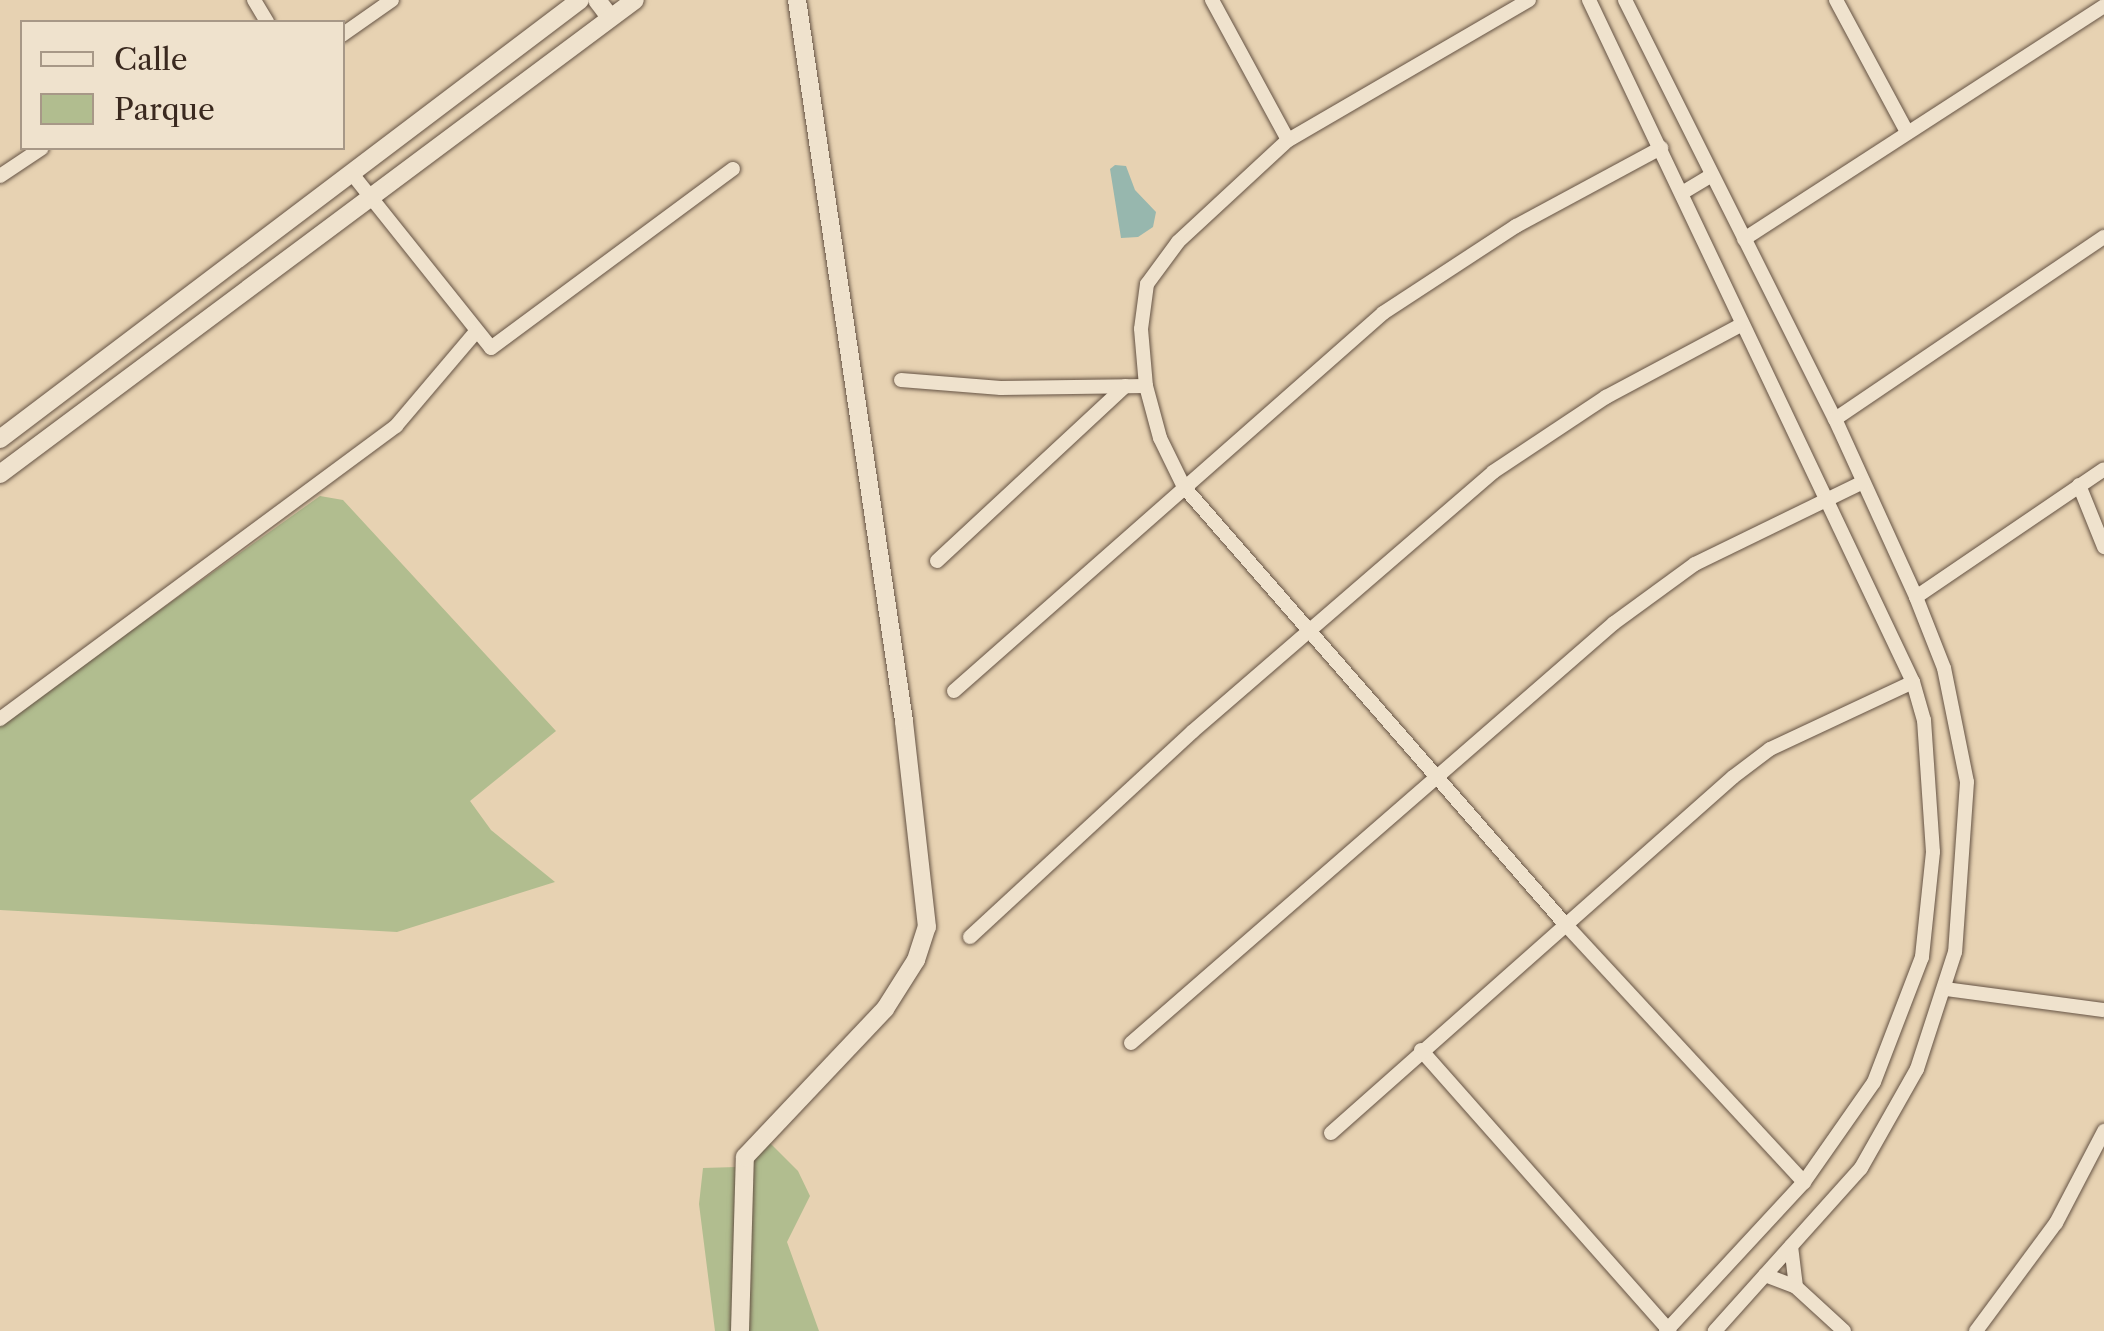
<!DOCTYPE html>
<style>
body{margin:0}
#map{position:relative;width:2104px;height:1331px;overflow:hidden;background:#e7d2b2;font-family:"Libre Caslon Text",serif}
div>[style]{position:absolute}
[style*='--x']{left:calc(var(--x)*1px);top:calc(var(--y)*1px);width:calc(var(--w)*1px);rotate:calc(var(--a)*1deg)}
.green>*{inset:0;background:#b1bd8f}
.water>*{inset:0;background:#97b7ae}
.roads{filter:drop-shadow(0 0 2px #655344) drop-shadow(0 0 2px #655344)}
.minor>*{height:14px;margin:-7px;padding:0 7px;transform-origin:7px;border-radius:7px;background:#efe2cd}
.tertiary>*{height:18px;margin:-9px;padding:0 9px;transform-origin:9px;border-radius:9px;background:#efe2cd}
span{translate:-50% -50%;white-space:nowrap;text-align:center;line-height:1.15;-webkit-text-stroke:8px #efe2cd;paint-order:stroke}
.legend{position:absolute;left:20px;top:20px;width:325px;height:130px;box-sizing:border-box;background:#efe2cd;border:2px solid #a79887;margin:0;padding:12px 18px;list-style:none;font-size:30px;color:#3a291f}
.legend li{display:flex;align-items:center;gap:20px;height:50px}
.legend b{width:50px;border:2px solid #a79887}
</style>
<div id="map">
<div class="green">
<i style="clip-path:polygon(320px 496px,343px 500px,556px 731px,470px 801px,491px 830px,555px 882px,397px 932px,0 910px,0 724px)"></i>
<i style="clip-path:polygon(770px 1143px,798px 1171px,810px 1196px,787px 1242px,819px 1331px,715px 1331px,699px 1204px,703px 1168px,736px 1167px)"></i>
</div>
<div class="water">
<i style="clip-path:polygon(1115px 165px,1126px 166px,1135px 190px,1156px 212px,1153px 227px,1138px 237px,1121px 238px,1110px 169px)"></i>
</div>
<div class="roads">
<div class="minor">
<i style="--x:254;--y:0;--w:26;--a:59"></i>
<i style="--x:1212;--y:0;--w:159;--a:61.5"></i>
<i style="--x:1529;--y:0;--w:279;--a:149.8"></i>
<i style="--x:1288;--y:140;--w:150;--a:137.2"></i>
<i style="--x:1178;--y:242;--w:52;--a:126.4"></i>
<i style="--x:1147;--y:284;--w:45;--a:97.6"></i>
<i style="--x:1141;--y:329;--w:57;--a:85"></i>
<i style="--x:1146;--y:386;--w:54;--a:74.9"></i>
<i style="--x:1160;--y:438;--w:55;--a:63.9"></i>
<i style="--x:1184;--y:487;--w:580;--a:48.92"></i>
<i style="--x:1565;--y:924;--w:352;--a:47.2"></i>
<i style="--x:1589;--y:0;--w:755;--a:64.59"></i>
<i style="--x:1913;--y:682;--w:40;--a:74"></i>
<i style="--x:1924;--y:720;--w:132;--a:86.1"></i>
<i style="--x:1933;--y:852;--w:106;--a:96"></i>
<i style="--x:1922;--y:957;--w:134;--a:111"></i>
<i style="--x:1874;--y:1082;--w:122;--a:125"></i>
<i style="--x:1804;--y:1182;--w:203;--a:132.8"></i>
<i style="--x:1625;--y:0;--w:469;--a:63.4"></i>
<i style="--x:1835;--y:419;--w:196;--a:65.5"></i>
<i style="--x:1916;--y:597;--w:76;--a:68.5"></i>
<i style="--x:1944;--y:668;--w:116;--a:78.6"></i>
<i style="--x:1967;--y:782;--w:170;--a:94"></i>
<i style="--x:1955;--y:952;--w:123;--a:108"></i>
<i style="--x:1917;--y:1069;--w:114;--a:119.5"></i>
<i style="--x:1861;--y:1168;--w:219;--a:131.9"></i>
<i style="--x:1836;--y:0;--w:150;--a:61.7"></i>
<i style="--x:342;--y:35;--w:61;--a:-35"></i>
<i style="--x:353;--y:175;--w:221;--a:51.4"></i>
<i style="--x:491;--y:348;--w:301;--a:-36.5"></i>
<i style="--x:0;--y:176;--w:50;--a:-33.7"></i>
<i style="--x:1682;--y:193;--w:33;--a:-31"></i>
<i style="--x:1744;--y:239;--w:429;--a:-32.9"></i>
<i style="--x:901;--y:380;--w:100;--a:4.6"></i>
<i style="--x:1001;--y:388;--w:145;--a:-0.8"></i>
<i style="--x:1835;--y:419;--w:325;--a:-34.1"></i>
<i style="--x:2079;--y:485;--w:67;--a:68"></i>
<i style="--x:937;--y:561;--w:257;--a:-42.9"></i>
<i style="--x:1916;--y:597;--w:227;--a:-34.2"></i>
<i style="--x:954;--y:691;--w:572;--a:-41.38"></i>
<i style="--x:1383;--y:313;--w:159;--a:-33.2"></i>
<i style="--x:1516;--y:226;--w:165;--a:-28.3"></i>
<i style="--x:0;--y:719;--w:493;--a:-36.5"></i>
<i style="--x:396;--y:426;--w:122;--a:-49.7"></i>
<i style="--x:970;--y:937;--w:302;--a:-42.7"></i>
<i style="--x:1192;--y:732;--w:398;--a:-40.8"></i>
<i style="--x:1493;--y:472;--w:136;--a:-33.6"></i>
<i style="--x:1606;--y:397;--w:153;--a:-28.1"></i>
<i style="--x:1946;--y:989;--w:159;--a:7.6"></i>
<i style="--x:1131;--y:1043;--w:640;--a:-41.01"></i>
<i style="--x:1614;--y:623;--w:100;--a:-36.1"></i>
<i style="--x:1695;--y:564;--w:187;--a:-26"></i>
<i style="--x:1421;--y:1050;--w:375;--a:48.5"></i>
<i style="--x:1331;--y:1133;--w:537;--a:-41.53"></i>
<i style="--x:1733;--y:777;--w:46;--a:-37.1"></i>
<i style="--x:1770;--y:749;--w:158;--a:-25.1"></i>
<i style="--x:1791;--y:1246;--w:41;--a:83"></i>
<i style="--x:1765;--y:1275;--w:33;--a:21"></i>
<i style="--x:1796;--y:1287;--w:65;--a:42.5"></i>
<i style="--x:1976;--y:1331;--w:134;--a:-53.5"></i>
<i style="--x:2056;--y:1223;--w:104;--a:-62.4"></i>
</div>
<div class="tertiary">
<i style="--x:597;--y:0;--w:21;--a:53"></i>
<i style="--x:0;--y:439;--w:727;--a:-37.12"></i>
<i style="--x:0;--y:474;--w:792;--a:-36.74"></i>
<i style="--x:740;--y:1331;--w:174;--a:-88.4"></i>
<i style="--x:745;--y:1157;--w:204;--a:-46.6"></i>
<i style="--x:885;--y:1009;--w:58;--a:-57.7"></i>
<i style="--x:916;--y:960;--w:35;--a:-72"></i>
<i style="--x:927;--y:927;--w:207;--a:-96.4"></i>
<i style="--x:904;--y:721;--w:729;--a:-98.44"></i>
</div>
</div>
<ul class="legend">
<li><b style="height:12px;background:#efe2cd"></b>Calle</li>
<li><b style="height:28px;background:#b1bd8f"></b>Parque</li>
</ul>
</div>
